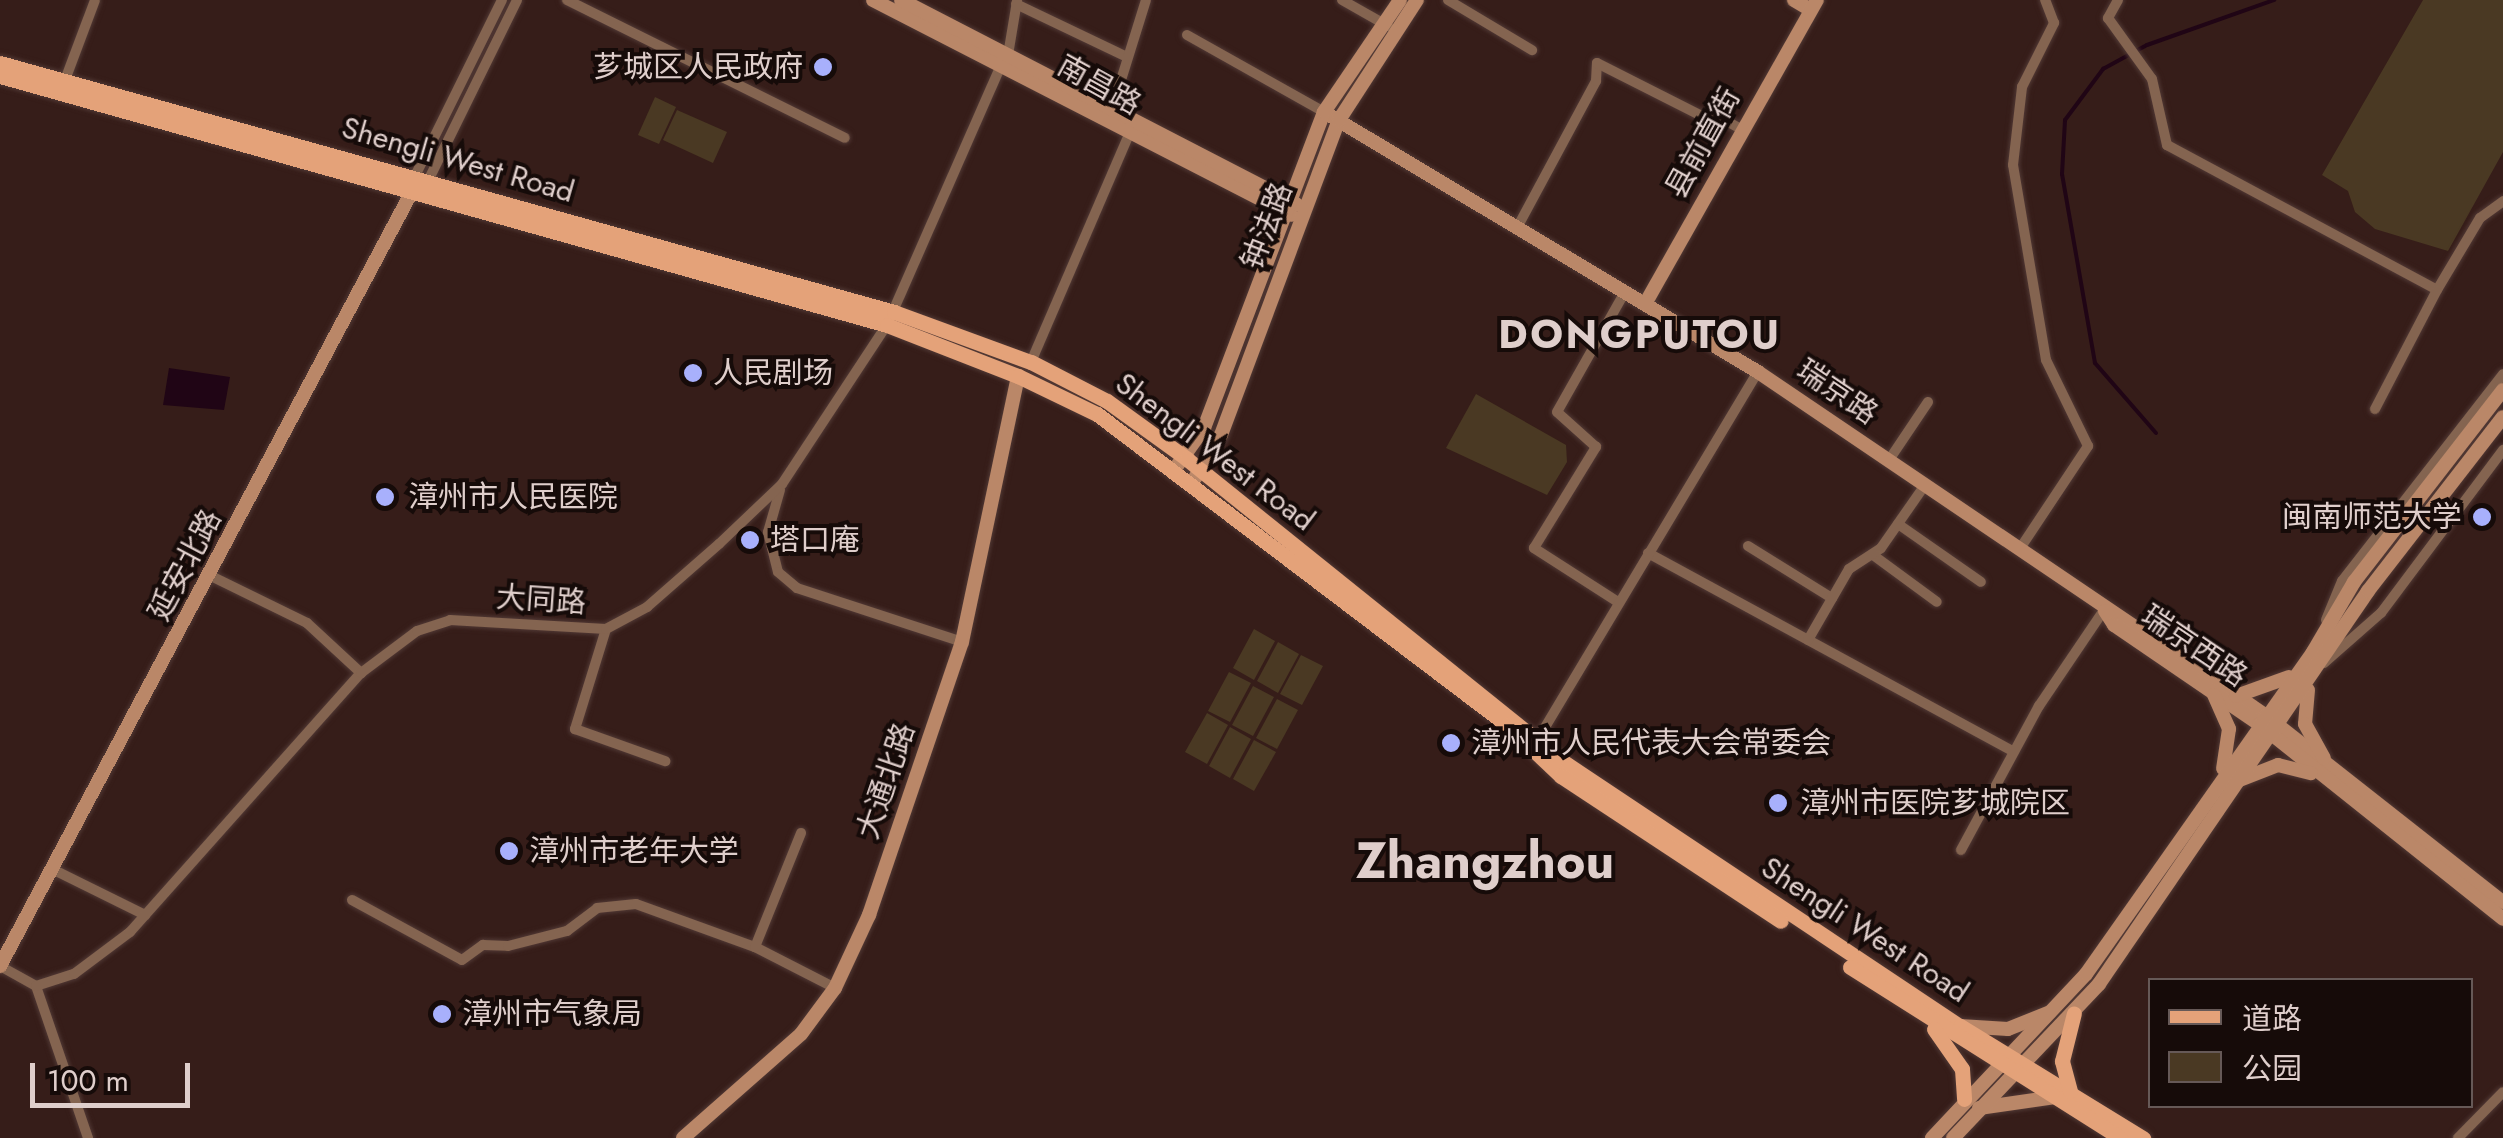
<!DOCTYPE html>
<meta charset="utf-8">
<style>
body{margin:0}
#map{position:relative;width:2503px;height:1138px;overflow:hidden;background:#361d19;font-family:Jost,"Noto Sans SC",sans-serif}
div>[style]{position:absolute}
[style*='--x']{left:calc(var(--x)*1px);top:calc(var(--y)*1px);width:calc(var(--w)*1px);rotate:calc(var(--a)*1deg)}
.green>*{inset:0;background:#4a3923}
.water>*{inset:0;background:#200515}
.stream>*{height:4px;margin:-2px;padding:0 2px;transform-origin:2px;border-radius:2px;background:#200515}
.roads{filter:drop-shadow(0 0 2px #513935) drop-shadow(0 0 2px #513935)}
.street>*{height:10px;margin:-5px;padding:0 5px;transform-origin:5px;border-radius:5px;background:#846450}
.secondary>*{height:14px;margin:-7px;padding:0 7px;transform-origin:7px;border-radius:7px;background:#ba8768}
.primary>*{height:15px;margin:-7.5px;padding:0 7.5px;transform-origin:7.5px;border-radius:7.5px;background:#e4a279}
.dots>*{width:28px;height:28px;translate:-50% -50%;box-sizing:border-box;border:5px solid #160b09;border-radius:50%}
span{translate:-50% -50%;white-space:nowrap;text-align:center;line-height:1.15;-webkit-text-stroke:8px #160b09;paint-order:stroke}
.poi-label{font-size:30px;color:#dfcecb}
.right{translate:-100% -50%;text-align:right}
.left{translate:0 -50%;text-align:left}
.street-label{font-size:30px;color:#dfcecb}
.district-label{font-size:40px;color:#dfcecb;font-weight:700;letter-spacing:2.5px}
.town-label{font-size:50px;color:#dfcecb;font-weight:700}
.legend{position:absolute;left:2148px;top:978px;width:325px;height:130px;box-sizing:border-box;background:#160b09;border:2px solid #665957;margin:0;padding:12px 18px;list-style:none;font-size:30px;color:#dfcecb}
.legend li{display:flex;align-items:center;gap:20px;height:50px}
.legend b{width:50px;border:2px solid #665957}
.scale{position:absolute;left:30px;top:1063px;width:160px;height:45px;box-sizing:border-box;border:5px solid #dfcecb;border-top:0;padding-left:12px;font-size:30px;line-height:35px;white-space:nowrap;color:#dfcecb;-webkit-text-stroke:8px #160b09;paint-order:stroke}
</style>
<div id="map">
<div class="green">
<i style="clip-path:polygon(2423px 0,2503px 0,2503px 152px,2448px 251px,2375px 229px,2355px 212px,2348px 191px,2322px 175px)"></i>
<i style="clip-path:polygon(655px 97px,676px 107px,659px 144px,638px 135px)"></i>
<i style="clip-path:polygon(677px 110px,727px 132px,713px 163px,663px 140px)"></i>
<i style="clip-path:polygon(1476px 394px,1566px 445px,1567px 462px,1547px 495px,1446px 448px)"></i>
<i style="clip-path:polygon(1254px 629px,1275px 641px,1254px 680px,1233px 668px)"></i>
<i style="clip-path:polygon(1278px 642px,1299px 654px,1278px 693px,1257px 681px)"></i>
<i style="clip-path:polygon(1301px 655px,1323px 666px,1302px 705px,1280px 694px)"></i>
<i style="clip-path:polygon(1229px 672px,1251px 683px,1230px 722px,1208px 711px)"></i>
<i style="clip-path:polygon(1253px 686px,1274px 697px,1253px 736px,1232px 725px)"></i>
<i style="clip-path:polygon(1277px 699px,1298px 710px,1277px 749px,1256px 738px)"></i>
<i style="clip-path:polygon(1207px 713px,1228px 725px,1207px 764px,1185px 752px)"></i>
<i style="clip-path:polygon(1230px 727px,1251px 739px,1230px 778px,1209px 766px)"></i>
<i style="clip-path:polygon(1254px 740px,1276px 752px,1254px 791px,1233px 779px)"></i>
</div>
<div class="water">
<i style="clip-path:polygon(169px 368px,230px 377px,224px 410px,163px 405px)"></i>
</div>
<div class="stream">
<i style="--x:2156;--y:433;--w:93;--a:-131.1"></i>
<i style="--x:2095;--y:363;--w:192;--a:-99.9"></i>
<i style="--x:2062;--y:174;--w:54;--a:-86.8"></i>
<i style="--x:2065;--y:120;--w:64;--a:-53.3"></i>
<i style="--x:2103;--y:69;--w:50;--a:-28.6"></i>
<i style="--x:2147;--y:45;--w:135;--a:-19.5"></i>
</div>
<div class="roads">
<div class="street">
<i style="--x:567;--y:0;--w:310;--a:26.4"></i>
<i style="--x:1342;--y:0;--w:53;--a:29.5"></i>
<i style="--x:1448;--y:0;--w:98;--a:30.8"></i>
<i style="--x:2118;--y:0;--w:21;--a:119"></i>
<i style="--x:2108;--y:18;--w:75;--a:54.2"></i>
<i style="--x:2152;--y:79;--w:68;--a:77.2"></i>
<i style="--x:2167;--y:145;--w:306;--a:28.2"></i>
<i style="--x:2437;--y:290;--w:84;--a:-59.2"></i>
<i style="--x:2480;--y:218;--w:29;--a:-36"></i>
<i style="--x:1016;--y:4;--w:123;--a:25.5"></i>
<i style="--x:1187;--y:35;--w:157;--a:29.3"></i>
<i style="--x:1008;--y:55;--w:55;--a:-80.5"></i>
<i style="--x:65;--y:80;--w:85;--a:-69.4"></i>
<i style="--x:1112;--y:109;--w:114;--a:-72.7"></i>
<i style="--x:416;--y:174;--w:194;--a:-63.7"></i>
<i style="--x:427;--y:183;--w:204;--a:-63.8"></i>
<i style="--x:1518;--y:226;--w:165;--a:-61.7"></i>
<i style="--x:1596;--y:81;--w:18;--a:-87"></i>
<i style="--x:1597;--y:63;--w:118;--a:26.8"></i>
<i style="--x:1702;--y:116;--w:12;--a:-9"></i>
<i style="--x:1714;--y:114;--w:31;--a:29"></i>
<i style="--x:1031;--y:362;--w:248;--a:-66.7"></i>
<i style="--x:2375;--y:409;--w:134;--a:-62.5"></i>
<i style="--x:1889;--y:460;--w:70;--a:-56.1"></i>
<i style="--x:780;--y:490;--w:44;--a:105.9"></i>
<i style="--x:768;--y:532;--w:41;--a:76"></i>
<i style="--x:778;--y:572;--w:25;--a:40"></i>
<i style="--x:797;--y:588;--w:174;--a:18.1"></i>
<i style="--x:1898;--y:524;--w:101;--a:34.9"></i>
<i style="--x:1748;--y:546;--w:99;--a:31.8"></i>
<i style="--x:2019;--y:550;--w:125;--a:-56.4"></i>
<i style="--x:2088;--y:446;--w:96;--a:-116"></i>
<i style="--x:2046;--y:360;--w:198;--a:-99.6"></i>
<i style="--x:2013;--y:165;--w:79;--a:-83.4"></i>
<i style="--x:2022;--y:87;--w:72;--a:-63.4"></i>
<i style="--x:2054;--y:23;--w:25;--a:-111"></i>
<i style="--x:1648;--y:553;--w:415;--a:28.5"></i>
<i style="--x:1873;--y:555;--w:79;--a:36.3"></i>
<i style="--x:211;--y:576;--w:107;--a:26.1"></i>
<i style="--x:307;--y:623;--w:74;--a:42.8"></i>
<i style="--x:1618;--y:602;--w:100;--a:-147.3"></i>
<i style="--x:1534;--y:548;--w:119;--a:-58.5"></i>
<i style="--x:1596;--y:447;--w:52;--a:-138.1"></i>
<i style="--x:1557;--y:412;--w:138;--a:-60.5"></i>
<i style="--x:2326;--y:620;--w:42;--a:-67.7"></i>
<i style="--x:2342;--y:581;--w:262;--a:-52.1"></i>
<i style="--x:606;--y:629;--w:105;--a:107.2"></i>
<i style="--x:575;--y:729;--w:96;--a:19.6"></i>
<i style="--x:1808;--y:640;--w:82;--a:-60"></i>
<i style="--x:1849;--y:569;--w:38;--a:-33"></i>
<i style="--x:1881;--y:548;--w:77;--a:-55.1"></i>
<i style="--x:2324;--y:663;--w:76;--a:-41.3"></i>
<i style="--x:2381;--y:613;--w:204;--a:-53.2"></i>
<i style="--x:1535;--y:744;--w:434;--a:-59.1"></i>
<i style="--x:1961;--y:850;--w:164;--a:-61.6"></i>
<i style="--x:2039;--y:706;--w:116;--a:-55.9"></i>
<i style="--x:52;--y:869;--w:104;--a:26.3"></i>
<i style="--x:352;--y:900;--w:125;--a:28.6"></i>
<i style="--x:462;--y:960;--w:26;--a:-36"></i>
<i style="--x:483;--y:945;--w:25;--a:2"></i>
<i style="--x:508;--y:946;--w:61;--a:-14.3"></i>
<i style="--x:567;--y:931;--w:38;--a:-37"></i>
<i style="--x:597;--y:908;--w:39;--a:-6"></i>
<i style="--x:636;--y:904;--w:127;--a:19.9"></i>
<i style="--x:755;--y:947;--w:90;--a:27.1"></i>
<i style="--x:755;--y:947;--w:123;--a:-68"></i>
<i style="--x:0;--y:966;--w:41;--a:29.1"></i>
<i style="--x:36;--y:986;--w:161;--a:71.1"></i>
<i style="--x:36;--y:986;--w:40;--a:-18"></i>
<i style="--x:74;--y:974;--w:70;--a:-36.9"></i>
<i style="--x:130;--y:932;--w:347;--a:-48.3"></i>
<i style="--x:361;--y:673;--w:70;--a:-36.9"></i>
<i style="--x:417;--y:631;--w:35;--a:-18"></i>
<i style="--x:450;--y:620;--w:156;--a:3.3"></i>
<i style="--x:606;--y:629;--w:47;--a:-28.2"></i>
<i style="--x:647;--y:607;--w:96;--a:-41.2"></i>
<i style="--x:719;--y:544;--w:87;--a:-43.6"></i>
<i style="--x:782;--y:484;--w:191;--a:-56.6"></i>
<i style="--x:887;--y:325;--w:284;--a:-66.3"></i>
<i style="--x:2458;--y:1138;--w:64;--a:-45.6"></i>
</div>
<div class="secondary">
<i style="--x:873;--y:0;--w:470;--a:27.2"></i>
<i style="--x:901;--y:0;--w:445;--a:27.3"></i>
<i style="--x:1794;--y:0;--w:17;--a:31"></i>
<i style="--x:1324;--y:112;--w:506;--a:30.92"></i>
<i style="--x:1758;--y:372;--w:612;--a:34.08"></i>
<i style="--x:2265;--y:715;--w:303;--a:38.2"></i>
<i style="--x:1645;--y:304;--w:349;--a:-60.5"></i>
<i style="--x:1174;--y:470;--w:52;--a:-54.5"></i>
<i style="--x:1204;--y:428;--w:338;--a:-69.2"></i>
<i style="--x:1324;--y:112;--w:135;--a:-55.8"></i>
<i style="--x:1195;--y:478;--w:50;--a:-58.8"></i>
<i style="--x:1221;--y:435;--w:336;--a:-69.5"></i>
<i style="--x:1339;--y:120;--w:143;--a:-57"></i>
<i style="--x:2105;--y:611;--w:17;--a:57"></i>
<i style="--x:2114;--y:625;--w:176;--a:34.3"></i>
<i style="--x:2259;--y:724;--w:312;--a:38.6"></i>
<i style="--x:2308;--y:690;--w:34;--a:95"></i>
<i style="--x:2305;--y:724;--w:39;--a:61"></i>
<i style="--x:2214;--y:695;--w:37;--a:66"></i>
<i style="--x:2229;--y:729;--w:40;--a:98.5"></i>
<i style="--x:2236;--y:696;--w:56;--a:-19.7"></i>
<i style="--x:2237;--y:781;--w:44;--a:-21.3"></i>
<i style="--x:2278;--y:765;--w:34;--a:14"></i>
<i style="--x:0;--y:966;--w:888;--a:-61.99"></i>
<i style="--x:1960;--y:1026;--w:48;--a:3.6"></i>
<i style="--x:2008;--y:1029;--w:45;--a:-22"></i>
<i style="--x:1979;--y:1108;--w:77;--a:-8.2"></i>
<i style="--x:683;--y:1138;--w:157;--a:-41.4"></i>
<i style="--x:801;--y:1034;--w:57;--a:-53.5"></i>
<i style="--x:835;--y:988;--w:81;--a:-65"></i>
<i style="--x:869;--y:915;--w:288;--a:-71.2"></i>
<i style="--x:962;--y:642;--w:272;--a:-78.1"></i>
<i style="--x:1932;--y:1138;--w:225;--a:-46.8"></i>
<i style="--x:2086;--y:974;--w:394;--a:-54.8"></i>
<i style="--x:2313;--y:652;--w:81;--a:-59.6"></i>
<i style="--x:2354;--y:582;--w:243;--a:-52.2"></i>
<i style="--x:1953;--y:1138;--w:212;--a:-46.5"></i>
<i style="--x:2099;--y:984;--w:476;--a:-55.6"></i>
<i style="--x:2368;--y:591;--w:220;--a:-52.2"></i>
</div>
<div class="primary">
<i style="--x:0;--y:63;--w:928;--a:15.56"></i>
<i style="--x:894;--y:312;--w:146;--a:20.1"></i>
<i style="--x:1031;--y:362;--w:85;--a:27.2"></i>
<i style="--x:1107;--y:401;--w:99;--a:35.9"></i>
<i style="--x:1187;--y:459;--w:489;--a:38.8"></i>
<i style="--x:1568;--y:765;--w:471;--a:33.7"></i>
<i style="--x:1960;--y:1026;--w:215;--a:31.5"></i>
<i style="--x:0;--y:76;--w:921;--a:15.68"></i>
<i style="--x:887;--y:325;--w:141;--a:21.3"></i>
<i style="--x:1018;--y:376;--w:88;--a:25.7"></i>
<i style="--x:1097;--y:414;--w:515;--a:37.18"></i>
<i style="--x:1507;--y:725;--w:74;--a:43.4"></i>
<i style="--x:1561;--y:776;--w:263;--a:33.4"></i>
<i style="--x:1850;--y:967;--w:320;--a:32.3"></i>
<i style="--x:1934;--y:1029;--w:49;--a:55"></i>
<i style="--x:1962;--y:1069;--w:30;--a:86"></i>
<i style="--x:2070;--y:1091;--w:31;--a:-105"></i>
<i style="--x:2062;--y:1061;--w:49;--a:-76"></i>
</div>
</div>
<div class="dots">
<i style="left:823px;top:67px;background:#a8b0fc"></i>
<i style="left:693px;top:373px;background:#a8b0fc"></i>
<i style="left:385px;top:497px;background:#a8b0fc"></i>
<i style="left:2482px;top:517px;background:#a8b0fc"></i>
<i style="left:750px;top:540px;background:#a8b0fc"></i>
<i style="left:1451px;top:743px;background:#a8b0fc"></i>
<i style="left:1778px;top:803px;background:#a8b0fc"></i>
<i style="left:509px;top:851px;background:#a8b0fc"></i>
<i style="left:442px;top:1014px;background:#a8b0fc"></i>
</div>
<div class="poi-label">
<span class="right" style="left:803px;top:67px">芗城区人民政府</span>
<span class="left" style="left:713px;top:373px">人民剧场</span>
<span class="left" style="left:408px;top:497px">漳州市人民医院</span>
<span class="right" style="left:2462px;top:517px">闽南师范大学</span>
<span class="left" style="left:770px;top:540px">塔口庵</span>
<span class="left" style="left:1471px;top:743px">漳州市人民代表大会常委会</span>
<span class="left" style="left:1800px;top:803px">漳州市医院芗城院区</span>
<span class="left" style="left:529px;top:851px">漳州市老年大学</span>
<span class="left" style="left:462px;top:1014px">漳州市气象局</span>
</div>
<div class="street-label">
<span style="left:1099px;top:85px;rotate:29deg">南昌路</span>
<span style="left:1703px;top:143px;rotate:-61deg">县前直街</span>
<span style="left:458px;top:160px;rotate:16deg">Shengli West Road</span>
<span style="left:1267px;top:226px;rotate:-69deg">钟法路</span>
<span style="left:1837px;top:392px;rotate:34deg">瑞京路</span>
<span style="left:1215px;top:452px;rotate:37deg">Shengli West Road</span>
<span style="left:185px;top:565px;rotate:-62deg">延安北路</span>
<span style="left:541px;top:600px;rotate:4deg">大同路</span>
<span style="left:2194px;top:646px;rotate:34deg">瑞京西路</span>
<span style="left:886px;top:781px;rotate:-71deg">大通北路</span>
<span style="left:1865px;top:930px;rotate:33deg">Shengli West Road</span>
</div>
<div class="district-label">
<span style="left:1640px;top:334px">DONGPUTOU</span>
</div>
<div class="town-label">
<span style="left:1485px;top:861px">Zhangzhou</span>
</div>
<ul class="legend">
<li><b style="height:12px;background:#e4a279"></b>道路</li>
<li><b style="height:28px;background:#4a3923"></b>公园</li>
</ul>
<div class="scale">100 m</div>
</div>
